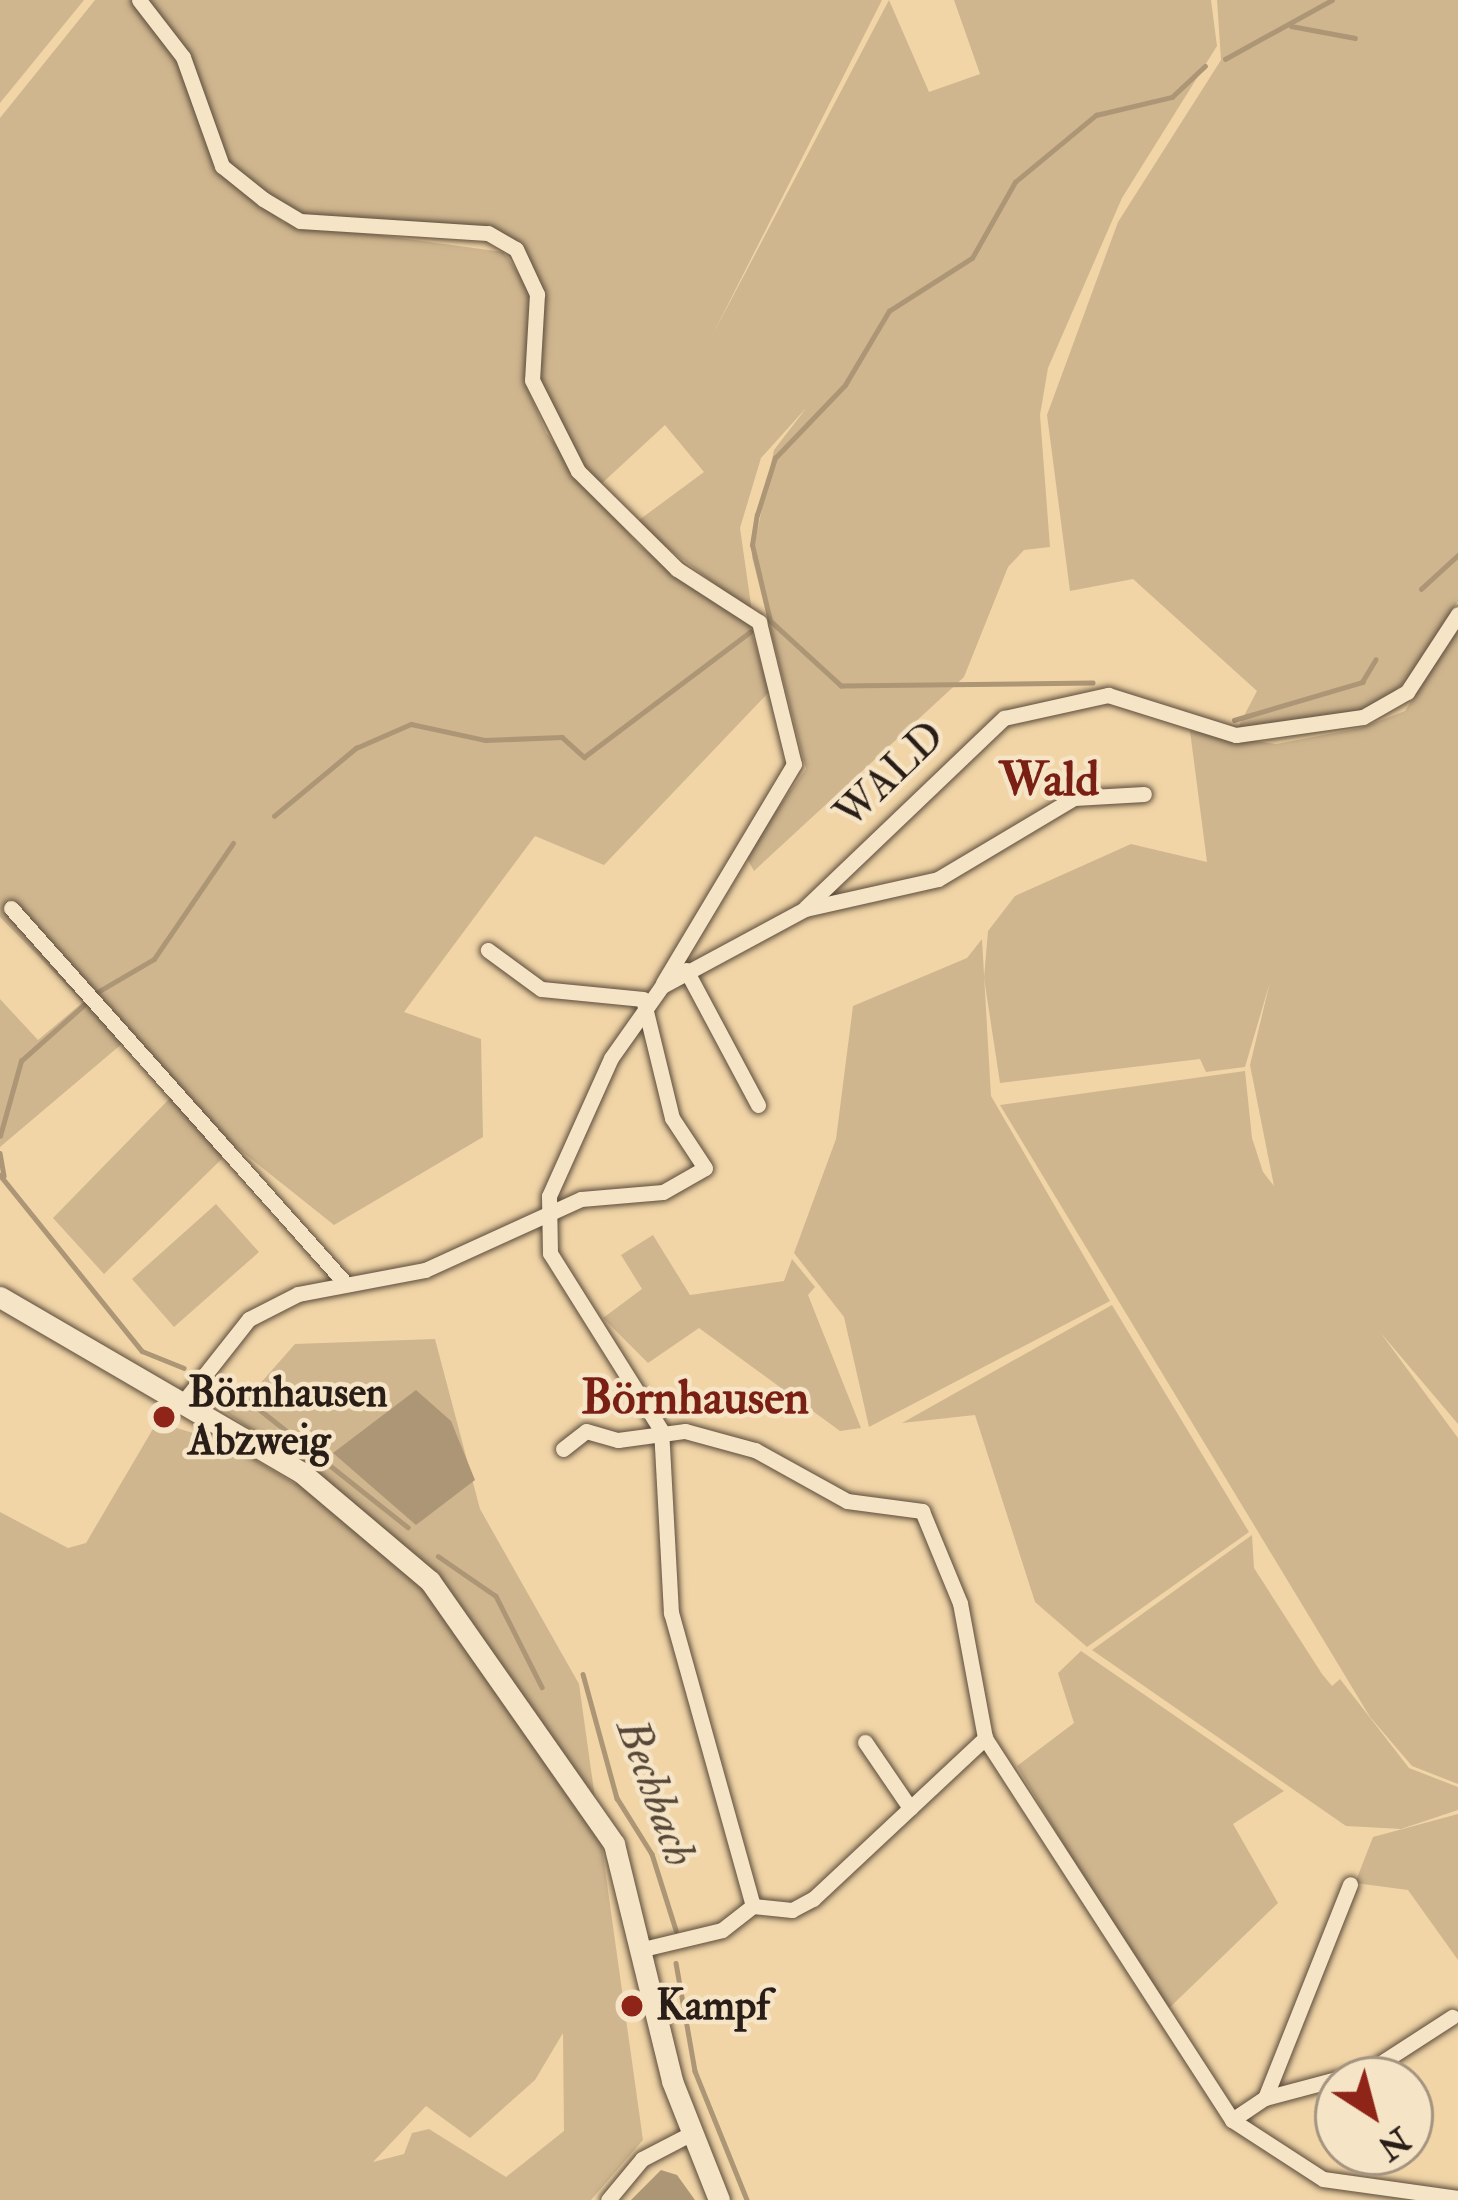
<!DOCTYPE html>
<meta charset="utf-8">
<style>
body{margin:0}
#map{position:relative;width:1458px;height:2200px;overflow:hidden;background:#f1d5a7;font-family:"IM FELL Double Pica",serif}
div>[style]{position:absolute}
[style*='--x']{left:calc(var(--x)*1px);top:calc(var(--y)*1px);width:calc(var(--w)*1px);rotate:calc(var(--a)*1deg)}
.green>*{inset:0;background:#cfb68f}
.water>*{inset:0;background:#ad9676}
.stream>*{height:4.5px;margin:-2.25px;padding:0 2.25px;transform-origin:2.25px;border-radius:2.25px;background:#ad9676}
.roads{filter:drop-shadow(0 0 3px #5b4b3b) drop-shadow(0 0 3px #5b4b3b)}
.minor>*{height:15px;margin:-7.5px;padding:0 7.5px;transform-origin:7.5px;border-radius:7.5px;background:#f6e4c6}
.secondary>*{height:21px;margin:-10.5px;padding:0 10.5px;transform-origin:10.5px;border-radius:10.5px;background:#f6e4c6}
.dots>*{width:33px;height:33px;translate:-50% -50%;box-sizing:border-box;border:6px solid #f6e4c6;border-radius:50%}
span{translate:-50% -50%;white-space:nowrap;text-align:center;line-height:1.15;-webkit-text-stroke:9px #f6e4c6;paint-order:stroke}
.street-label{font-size:42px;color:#291d17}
.poi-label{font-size:42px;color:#291d17;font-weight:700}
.left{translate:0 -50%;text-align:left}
.water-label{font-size:45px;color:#574738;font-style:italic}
.quarter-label{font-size:48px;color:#7a1f14;font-weight:700}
.north{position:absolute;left:1314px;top:2056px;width:120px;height:120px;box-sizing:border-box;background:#f6e4c6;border:3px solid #a49480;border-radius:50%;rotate:144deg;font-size:33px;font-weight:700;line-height:48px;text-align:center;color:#291d17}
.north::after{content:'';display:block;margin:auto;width:42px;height:54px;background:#8f2418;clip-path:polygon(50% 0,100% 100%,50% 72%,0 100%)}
</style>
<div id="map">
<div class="green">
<i style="clip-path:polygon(0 0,84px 0,0 103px)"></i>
<i style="clip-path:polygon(95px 0,133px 0,181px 68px,224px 176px,283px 222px,503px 252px,530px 289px,525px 383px,546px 433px,639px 546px,749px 623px,769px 692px,604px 865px,535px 836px,404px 1012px,481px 1039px,483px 1137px,334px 1225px,235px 1146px,104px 1274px,53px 1218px,175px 1093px,130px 1037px,0 1147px,0 999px,38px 1040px,83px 1002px,0 917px,0 118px)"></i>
<i style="clip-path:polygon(146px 0,882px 0,712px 336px,889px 0,929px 92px,980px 74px,954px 0,1211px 0,1217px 46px,1122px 198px,1048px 368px,1040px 415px,1050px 547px,1024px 550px,1008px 567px,964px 677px,754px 871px,745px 855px,806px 769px,752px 557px,774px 450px,807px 407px,761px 458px,740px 528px,752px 612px,635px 523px,704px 472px,665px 425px,599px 486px,579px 467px,536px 379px,541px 291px,519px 246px,490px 229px,300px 217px,226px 163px,185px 55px)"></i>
<i style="clip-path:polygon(1217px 0,1458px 0,1458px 601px,1410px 677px,1371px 712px,1237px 729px,1257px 691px,1133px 579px,1070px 591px,1047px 415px,1118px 222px,1221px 60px)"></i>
<i style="clip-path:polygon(1458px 627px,1458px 1424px,1380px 1332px,1458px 1438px,1458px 1784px,1412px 1766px,1370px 1717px,1000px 1105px,1245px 1071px,1252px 1138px,1263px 1172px,1274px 1186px,1250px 1065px,1270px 982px,1245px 1067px,1206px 1072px,1200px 1059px,1000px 1083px,984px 978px,988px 931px,1015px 896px,1131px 844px,1207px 862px,1190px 731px,1276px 744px,1361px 728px,1405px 711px)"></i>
<i style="clip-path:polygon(982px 939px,991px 1096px,1110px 1301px,869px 1427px,844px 1317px,794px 1253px,836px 1139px,853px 1006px,967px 958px)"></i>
<i style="clip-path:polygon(216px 1204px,259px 1252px,174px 1327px,132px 1279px)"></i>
<i style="clip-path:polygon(653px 1235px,690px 1295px,784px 1281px,792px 1259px,815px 1287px,808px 1295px,861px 1428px,840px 1431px,699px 1328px,648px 1363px,603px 1318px,642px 1289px,621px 1255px)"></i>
<i style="clip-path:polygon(1112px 1305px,1249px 1532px,1087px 1647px,1035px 1602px,975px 1415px,902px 1423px)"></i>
<i style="clip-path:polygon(evenodd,435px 1339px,480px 1509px,579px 1684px,643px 2140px,591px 2200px,0 2200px,0 1512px,68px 1548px,86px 1543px,157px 1422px,229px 1444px,295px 1484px,308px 1468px,202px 1396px,211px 1370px,251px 1394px,295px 1344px,435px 1339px,563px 2033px,564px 2131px,506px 2177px,429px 2129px,412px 2133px,404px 2154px,373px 2162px,426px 2106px,470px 2138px,535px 2080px,563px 2033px)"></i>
<i style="clip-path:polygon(1252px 1535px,1254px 1568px,1322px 1674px,1332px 1686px,1340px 1679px,1409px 1768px,1458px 1787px,1458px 1810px,1401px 1829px,1346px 1826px,1092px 1650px)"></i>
<i style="clip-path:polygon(1081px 1651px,1284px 1791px,1233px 1824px,1278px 1903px,1164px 2013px,1017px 1766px,1074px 1723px,1058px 1673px)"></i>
<i style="clip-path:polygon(1458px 1814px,1458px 1960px,1408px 1890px,1355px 1883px,1373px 1837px)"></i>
</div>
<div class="water">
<i style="clip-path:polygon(416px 1390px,451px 1421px,475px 1480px,416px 1525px,333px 1453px)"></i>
<i style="clip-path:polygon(661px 2170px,677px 2175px,695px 2200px,631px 2200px)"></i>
</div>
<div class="stream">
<i style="--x:1291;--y:26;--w:65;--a:10.6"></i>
<i style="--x:1225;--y:59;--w:122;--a:-28.9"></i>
<i style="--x:1421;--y:589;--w:50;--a:-42.6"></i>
<i style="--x:1093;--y:683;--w:252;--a:179.3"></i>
<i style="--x:841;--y:686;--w:96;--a:-137.5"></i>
<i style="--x:770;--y:621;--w:78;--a:-103.3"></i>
<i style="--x:752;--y:545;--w:30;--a:-81"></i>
<i style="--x:757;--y:515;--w:60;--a:-72.5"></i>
<i style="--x:775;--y:458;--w:101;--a:-46.2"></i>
<i style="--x:845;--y:385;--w:86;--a:-59.3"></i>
<i style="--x:889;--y:311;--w:98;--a:-32.6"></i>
<i style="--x:972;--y:258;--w:87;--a:-60.5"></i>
<i style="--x:1015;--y:182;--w:105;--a:-39.6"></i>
<i style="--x:1096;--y:115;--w:78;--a:-13.3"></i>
<i style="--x:1172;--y:97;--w:45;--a:-43.2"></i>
<i style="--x:1234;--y:720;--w:134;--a:-16.5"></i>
<i style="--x:1362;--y:682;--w:26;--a:-59"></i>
<i style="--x:274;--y:816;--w:107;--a:-39.7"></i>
<i style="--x:356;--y:748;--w:60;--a:-23.6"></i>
<i style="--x:411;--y:724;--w:76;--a:12.2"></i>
<i style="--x:485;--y:740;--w:77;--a:-2.2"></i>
<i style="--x:562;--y:737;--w:30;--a:42"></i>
<i style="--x:584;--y:757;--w:208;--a:-37"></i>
<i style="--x:96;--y:993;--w:67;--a:-30.4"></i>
<i style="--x:154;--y:959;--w:140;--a:-55.7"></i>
<i style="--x:0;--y:1136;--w:78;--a:-74.4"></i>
<i style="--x:21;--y:1061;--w:86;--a:-41.7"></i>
<i style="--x:0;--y:1153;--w:23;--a:80"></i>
<i style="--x:0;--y:1175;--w:226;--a:51.1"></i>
<i style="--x:142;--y:1351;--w:45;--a:22"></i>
<i style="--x:226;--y:1383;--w:232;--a:38.4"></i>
<i style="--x:438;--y:1556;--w:70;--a:34.6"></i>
<i style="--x:496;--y:1596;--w:102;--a:63.2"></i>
<i style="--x:583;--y:1674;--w:129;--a:74.7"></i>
<i style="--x:617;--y:1798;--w:66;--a:58"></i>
<i style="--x:652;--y:1854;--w:80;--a:72.5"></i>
<i style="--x:676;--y:1963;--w:110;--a:80"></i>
<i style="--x:695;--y:2071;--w:139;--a:68"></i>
</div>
<div class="roads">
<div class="minor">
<i style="--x:139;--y:0;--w:72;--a:52.3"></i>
<i style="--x:183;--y:57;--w:116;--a:70.3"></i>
<i style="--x:222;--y:166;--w:53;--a:38.8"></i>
<i style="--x:263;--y:199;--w:43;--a:30.7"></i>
<i style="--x:300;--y:221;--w:188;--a:3.7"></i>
<i style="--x:488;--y:233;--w:32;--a:30"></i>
<i style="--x:516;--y:249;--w:50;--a:65"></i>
<i style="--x:537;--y:294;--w:86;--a:93.3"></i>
<i style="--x:532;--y:380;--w:102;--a:63.2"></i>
<i style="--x:578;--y:471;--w:139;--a:44.7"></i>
<i style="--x:677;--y:569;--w:98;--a:32.9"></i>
<i style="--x:759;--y:622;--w:146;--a:76.2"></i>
<i style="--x:794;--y:764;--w:255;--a:120.9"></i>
<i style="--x:806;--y:907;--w:274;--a:-43.7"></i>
<i style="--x:1004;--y:718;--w:107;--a:-12.5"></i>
<i style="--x:1108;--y:695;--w:134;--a:17.4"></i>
<i style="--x:1236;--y:735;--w:128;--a:-8.1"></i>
<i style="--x:1363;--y:717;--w:51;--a:-29.6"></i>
<i style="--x:1407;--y:692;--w:93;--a:-56.8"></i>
<i style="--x:11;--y:908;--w:499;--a:48.3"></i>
<i style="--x:686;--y:970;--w:153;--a:61.9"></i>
<i style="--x:181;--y:1405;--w:110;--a:-51.7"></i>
<i style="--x:249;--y:1319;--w:55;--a:-27"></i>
<i style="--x:298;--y:1294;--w:129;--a:-10.7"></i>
<i style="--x:425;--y:1270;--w:171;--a:-24.5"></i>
<i style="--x:581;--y:1199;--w:82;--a:-4.9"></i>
<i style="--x:663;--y:1192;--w:48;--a:-29.7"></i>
<i style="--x:705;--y:1168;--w:60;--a:-123.4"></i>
<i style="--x:672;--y:1118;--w:122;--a:-103.7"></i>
<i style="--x:643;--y:999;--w:102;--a:-174.4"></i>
<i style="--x:541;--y:989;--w:66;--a:-143.7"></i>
<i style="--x:563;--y:1449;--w:29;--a:-38"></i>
<i style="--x:586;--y:1431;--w:33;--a:16"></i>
<i style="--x:618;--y:1440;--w:68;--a:-7.7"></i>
<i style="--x:685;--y:1431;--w:73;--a:15.2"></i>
<i style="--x:755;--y:1450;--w:105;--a:29"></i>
<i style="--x:847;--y:1501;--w:76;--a:7.6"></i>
<i style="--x:922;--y:1511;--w:100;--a:67.6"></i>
<i style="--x:960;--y:1603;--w:137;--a:79.5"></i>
<i style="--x:985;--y:1738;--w:455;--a:57.1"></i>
<i style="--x:1232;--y:2120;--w:108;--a:33"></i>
<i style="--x:1323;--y:2179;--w:136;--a:8"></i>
<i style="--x:865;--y:1742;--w:80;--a:55.7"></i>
<i style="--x:753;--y:1906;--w:39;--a:6"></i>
<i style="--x:792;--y:1910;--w:24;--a:-28"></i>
<i style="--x:813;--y:1899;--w:236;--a:-43.1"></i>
<i style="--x:643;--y:1949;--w:81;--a:-13.5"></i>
<i style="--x:722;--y:1930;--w:39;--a:-38"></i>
<i style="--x:753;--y:1906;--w:304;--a:-105.6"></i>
<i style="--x:671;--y:1613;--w:183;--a:-93.1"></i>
<i style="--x:661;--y:1430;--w:209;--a:-122.1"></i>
<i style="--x:550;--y:1253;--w:57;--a:-91"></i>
<i style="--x:549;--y:1196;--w:151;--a:-65.8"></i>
<i style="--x:611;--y:1058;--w:88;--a:-54.7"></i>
<i style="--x:662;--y:986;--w:162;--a:-28.3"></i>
<i style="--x:805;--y:909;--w:136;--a:-12.7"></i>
<i style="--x:938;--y:879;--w:158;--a:-30.8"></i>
<i style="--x:1074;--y:798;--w:70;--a:-3.3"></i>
<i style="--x:1265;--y:2098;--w:109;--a:-14.9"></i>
<i style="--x:1370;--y:2070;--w:98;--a:-32.9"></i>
<i style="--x:1232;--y:2120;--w:40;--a:-34"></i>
<i style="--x:1265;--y:2098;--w:230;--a:-68.3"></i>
<i style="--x:608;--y:2200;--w:53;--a:-50.3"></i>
<i style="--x:642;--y:2159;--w:54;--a:-27.5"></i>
</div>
<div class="secondary">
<i style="--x:0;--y:1297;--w:350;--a:30.2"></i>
<i style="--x:302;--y:1473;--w:167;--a:40.2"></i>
<i style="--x:430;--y:1581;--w:321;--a:55"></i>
<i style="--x:614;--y:1844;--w:244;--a:76.2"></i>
<i style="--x:672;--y:2081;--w:128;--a:68.4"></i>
</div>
</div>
<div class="dots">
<i style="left:164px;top:1417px;background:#8f2418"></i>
<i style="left:632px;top:2006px;background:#8f2418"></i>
</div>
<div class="street-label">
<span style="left:890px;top:775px;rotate:-44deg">WALD</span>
</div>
<div class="poi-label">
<span class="left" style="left:188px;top:1417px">Börnhausen<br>Abzweig</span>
<span class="left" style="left:656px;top:2006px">Kampf</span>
</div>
<div class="water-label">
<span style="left:655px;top:1793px;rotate:70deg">Bechbach</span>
</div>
<div class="quarter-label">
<span style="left:1049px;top:781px">Wald</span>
<span style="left:695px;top:1399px">Börnhausen</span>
</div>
<div class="north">N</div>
</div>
